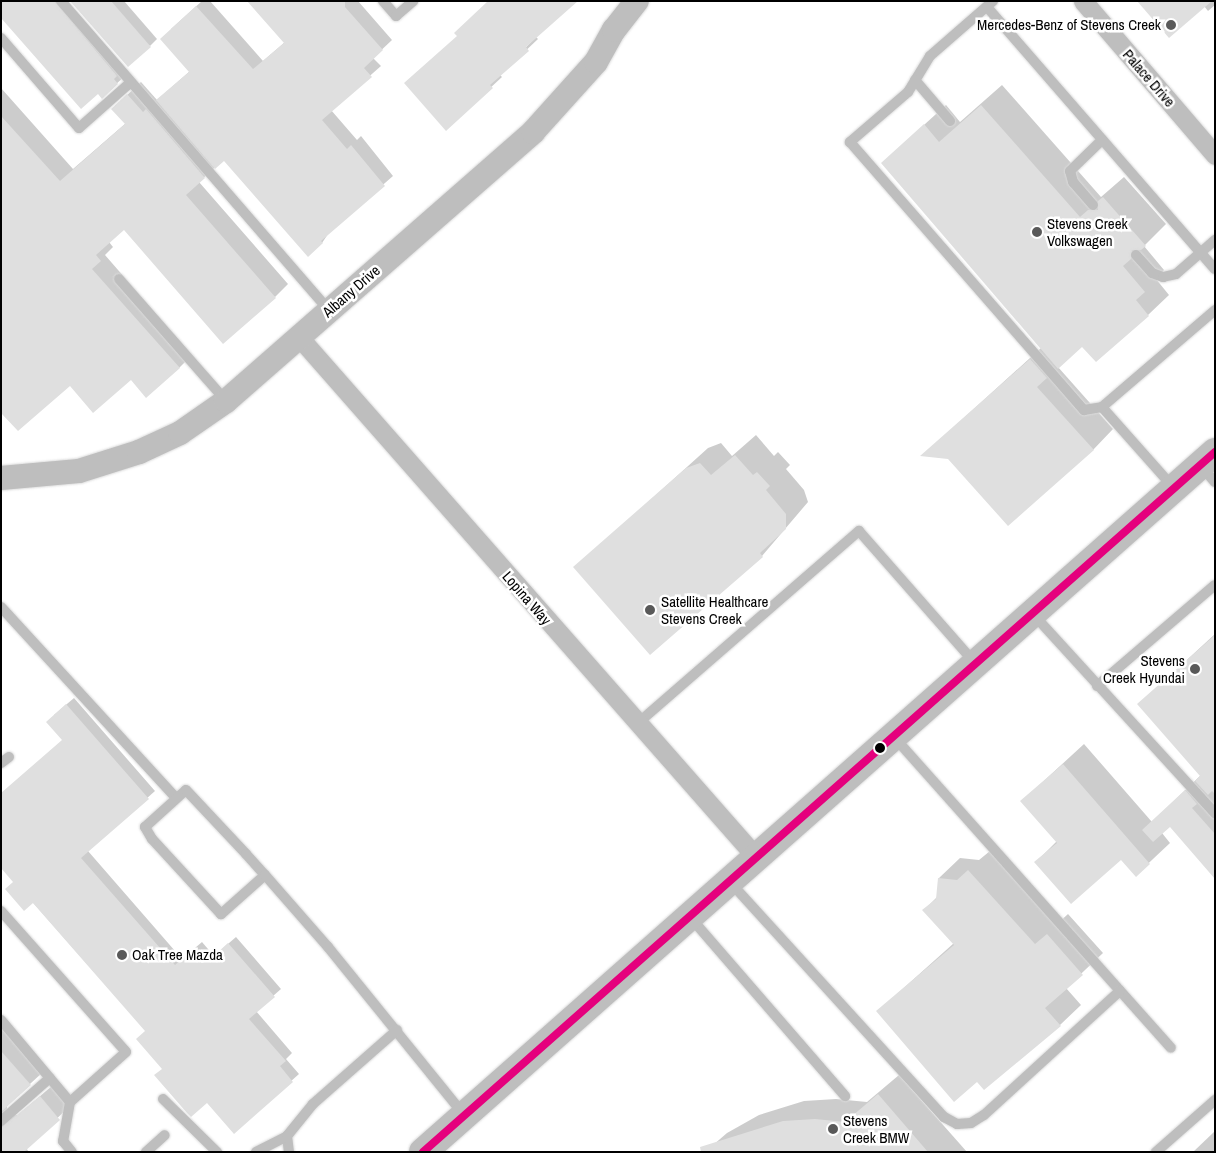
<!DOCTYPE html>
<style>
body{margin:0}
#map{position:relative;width:1216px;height:1153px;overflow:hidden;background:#fff;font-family:"Archivo Narrow",sans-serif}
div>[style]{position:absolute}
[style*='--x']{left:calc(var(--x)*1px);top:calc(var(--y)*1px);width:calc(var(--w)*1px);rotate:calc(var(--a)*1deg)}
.shadow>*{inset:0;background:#0003}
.building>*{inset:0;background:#dfdfdf}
.roads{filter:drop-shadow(0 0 1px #dbdbdb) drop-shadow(0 0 1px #dbdbdb)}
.service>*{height:10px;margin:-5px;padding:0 5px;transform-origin:5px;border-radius:5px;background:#bebebe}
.minor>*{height:19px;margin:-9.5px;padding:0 9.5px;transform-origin:9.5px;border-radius:9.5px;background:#bebebe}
.tertiary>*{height:24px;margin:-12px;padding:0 12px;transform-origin:12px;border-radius:12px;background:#bebebe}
.primary>*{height:28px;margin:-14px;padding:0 14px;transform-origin:14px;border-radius:14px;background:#bebebe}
.bus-1>*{height:8px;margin:-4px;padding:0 4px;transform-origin:4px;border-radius:4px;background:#e5007d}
.dots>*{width:14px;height:14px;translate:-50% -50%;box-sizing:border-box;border:2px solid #fff;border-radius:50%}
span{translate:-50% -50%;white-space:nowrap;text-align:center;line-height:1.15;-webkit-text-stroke:5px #fff;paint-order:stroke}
.poi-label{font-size:15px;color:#000}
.right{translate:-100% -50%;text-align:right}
.left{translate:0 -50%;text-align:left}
.street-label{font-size:15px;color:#000}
.frame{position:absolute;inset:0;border:2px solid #000;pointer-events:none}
</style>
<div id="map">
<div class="shadow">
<i style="clip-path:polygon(1px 1px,65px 1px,125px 76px,102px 97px)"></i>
<i style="clip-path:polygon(72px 1px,124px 1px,157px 39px,150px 46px)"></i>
<i style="clip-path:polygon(202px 1px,210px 1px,263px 61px,285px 42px,250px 1px,358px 1px,392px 40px,373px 58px,381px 66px,331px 110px,357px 140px,361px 136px,393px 176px,330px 231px,322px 243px,224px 159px,199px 182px,288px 284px,275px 297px,124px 228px,109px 242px,113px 247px,105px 255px,192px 355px,179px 368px,131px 378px,70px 385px,1px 411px,1px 88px,73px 169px,126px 123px,126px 96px,141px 82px,157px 100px,190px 71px,171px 29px)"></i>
<i style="clip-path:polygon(1139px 1px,1215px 1px,1215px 5px,1208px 11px,1204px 6px)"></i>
<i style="clip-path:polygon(536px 37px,538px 39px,500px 75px,502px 77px,446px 129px)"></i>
<i style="clip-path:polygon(1002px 85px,1101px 197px,1124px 177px,1166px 224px,1144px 246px,1164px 270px,1156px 279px,1169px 295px,1148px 315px,1082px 345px,1058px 367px,1113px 429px,1093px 450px,949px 457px,923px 455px,1041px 348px,882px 163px,946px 105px,960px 122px)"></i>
<i style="clip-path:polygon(756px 435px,774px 456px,778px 452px,790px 465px,786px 469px,804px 490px,808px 502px,762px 556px,650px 654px,575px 568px,708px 448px,721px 443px,732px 456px)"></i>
<i style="clip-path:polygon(1215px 634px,1215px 877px,1170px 826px,1162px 833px,1170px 843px,1136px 875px,1121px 858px,1036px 862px,1057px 841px,1022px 801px,1084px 744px,1152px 822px,1201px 775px,1139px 704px)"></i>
<i style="clip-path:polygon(74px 698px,155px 791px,88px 851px,182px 959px,202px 942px,214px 956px,236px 937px,281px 989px,256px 1011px,292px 1053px,286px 1059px,299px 1074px,234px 1132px,207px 1101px,163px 1068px,146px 1031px,14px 881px,63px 739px,54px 715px)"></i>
<i style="clip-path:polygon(990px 851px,1056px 925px,1068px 914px,1103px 953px,1066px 988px,1081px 1005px,1060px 1025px,978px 1080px,878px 1011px,954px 943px,924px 910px,937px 897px,939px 878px,960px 858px,979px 860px)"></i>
<i style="clip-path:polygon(1px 1026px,42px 1073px,7px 1105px,7px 1114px,18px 1115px,53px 1085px,71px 1105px,26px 1148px,29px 1152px,1px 1152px)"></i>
<i style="clip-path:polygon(899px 1075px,967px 1152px,705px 1152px,727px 1133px,759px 1115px,804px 1101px,836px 1099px,867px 1102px)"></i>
<i style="clip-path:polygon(1215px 1131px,1215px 1152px,1193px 1152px)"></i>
</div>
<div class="building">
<i style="clip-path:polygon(1px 1px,54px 1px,117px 76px,114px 79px,118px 84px,102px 99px,98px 94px,81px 109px,1px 18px)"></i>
<i style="clip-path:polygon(70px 1px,111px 1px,151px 47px,128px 67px)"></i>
<i style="clip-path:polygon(247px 1px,345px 1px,345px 7px,383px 50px,364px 68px,372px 77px,322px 120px,347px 149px,351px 145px,385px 186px,321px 241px,323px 243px,308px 257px,224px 161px,215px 169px,156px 100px,189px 72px,160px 39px,196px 6px,253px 69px,284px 43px)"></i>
<i style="clip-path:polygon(488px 1px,578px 1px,526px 47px,529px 51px,490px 85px,493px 88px,446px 131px,404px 83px,457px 36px,454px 33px)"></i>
<i style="clip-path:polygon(1137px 1px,1212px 1px,1169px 38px)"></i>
<i style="clip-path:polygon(127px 94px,143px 112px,146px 109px,205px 178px,186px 195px,276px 298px,223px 344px,124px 230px,96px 255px,101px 261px,92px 269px,180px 368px,146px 398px,131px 380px,93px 413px,70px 386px,18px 431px,1px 413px,1px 116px,60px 181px,125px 124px,111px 109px)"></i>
<i style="clip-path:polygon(981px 105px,1080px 217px,1088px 210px,1098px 210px,1098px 201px,1103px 197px,1146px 246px,1141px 250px,1132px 250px,1131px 259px,1123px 266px,1145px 292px,1136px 300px,1149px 316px,1096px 362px,1082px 347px,1058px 369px,881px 163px,924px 124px,939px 142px)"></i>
<i style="clip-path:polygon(1030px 359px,1047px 378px,1037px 387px,1094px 450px,1008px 526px,948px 459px,920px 456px)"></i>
<i style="clip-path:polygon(735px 455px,753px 475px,757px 472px,770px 486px,766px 490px,786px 514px,786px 529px,760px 553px,763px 557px,650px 655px,573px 567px,686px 468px,700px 463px,711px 475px)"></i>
<i style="clip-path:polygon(1215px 635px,1215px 794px,1212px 791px,1208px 795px,1195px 781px,1200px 776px,1137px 704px)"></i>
<i style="clip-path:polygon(66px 704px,149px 799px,81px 858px,175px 965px,195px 948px,207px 962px,228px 943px,275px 997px,249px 1019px,286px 1061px,280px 1066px,293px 1082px,234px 1134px,207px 1103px,191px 1117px,187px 1113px,154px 1075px,162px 1069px,136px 1039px,145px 1031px,33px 903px,24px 911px,5px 889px,13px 882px,1px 868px,1px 793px,62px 740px,46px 722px)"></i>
<i style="clip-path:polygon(1063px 764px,1150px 864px,1136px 877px,1121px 860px,1071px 904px,1034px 862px,1057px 843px,1020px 801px)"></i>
<i style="clip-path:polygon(1185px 790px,1197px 804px,1192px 808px,1215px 834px,1215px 879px,1170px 827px,1153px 842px,1142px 830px)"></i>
<i style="clip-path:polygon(968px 870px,1035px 944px,1047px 934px,1083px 975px,1045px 1008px,1061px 1026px,984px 1090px,977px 1082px,954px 1102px,876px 1011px,954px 945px,922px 910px,936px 899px,938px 878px,957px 880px)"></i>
<i style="clip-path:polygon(1px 1051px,31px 1085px,1px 1112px)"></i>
<i style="clip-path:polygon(878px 1094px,928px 1152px,701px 1152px,700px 1147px,783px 1121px,815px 1119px,845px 1122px)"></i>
<i style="clip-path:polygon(40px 1096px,60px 1120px,24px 1152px,1px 1152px,1px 1128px)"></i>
</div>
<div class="roads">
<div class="service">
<i style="--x:61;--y:1;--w:409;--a:49.1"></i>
<i style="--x:383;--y:1;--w:20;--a:49"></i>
<i style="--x:396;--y:16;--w:23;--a:-41"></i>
<i style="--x:993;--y:1;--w:84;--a:138.9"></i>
<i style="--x:930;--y:56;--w:42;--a:121.4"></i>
<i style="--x:908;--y:92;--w:77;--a:139.2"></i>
<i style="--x:850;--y:142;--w:356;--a:48.9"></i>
<i style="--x:1084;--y:410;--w:18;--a:-9"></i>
<i style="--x:987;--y:7;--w:347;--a:49"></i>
<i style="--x:1;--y:38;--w:119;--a:49.1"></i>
<i style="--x:79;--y:128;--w:69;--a:-41.5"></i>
<i style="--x:915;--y:80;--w:54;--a:49.5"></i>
<i style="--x:1093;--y:205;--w:30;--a:-131"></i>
<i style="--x:1073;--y:182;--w:11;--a:-105"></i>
<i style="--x:1070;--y:171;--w:45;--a:-44.1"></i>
<i style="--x:1136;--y:255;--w:24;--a:48"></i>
<i style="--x:1152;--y:273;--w:12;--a:20"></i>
<i style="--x:1163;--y:277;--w:13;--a:-13"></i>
<i style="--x:1176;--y:274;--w:52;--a:-41.1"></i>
<i style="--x:119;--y:279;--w:162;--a:48.7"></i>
<i style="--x:1201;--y:466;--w:21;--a:49"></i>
<i style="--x:1173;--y:487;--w:107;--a:-131.6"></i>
<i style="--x:1102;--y:407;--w:149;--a:-40.6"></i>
<i style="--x:1;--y:607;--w:259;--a:47.5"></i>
<i style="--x:1033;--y:614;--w:270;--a:47.6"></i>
<i style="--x:1097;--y:686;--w:155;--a:-40.6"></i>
<i style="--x:638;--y:723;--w:293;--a:-41"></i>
<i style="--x:859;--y:531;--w:176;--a:48.7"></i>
<i style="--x:894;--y:737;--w:416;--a:48.3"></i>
<i style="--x:1;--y:763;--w:10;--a:-37"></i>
<i style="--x:265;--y:875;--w:59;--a:138.4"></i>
<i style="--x:221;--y:914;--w:102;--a:-132.6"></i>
<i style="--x:152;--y:839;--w:14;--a:-120"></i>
<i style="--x:145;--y:827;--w:55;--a:-42.1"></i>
<i style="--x:186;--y:790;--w:88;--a:46.8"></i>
<i style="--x:246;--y:854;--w:28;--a:48"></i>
<i style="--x:265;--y:875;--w:96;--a:48.8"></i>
<i style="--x:328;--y:947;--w:215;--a:51"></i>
<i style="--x:730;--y:882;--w:318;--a:47.7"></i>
<i style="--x:944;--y:1117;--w:15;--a:28"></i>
<i style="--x:957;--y:1124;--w:14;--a:-4"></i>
<i style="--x:971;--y:1123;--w:15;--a:-32"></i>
<i style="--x:984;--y:1115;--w:184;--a:-42.4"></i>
<i style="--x:1;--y:911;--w:188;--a:48.4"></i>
<i style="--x:126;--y:1052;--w:75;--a:138.2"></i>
<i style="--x:690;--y:917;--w:237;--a:49.1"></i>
<i style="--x:1;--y:1020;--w:107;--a:49.9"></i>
<i style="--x:70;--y:1102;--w:40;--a:100"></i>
<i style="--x:63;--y:1141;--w:14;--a:51"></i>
<i style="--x:163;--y:1099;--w:76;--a:44.5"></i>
<i style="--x:1;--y:1121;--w:65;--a:-41.3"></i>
<i style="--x:287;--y:1136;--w:16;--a:83"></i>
<i style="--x:146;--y:1152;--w:25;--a:-42"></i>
<i style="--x:256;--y:1152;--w:35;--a:-27"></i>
<i style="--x:287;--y:1136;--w:41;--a:-50.9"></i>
<i style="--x:313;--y:1104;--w:112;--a:-41.4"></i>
<i style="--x:1156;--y:1152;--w:79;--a:-41.4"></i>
</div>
<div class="minor">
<i style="--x:1083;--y:1;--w:203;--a:49.4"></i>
<i style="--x:299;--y:337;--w:692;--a:48.69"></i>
</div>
<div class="tertiary">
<i style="--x:1;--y:478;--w:78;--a:-5.1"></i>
<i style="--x:79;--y:471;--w:63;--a:-17.6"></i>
<i style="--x:139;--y:452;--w:45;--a:-24.9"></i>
<i style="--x:180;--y:433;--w:56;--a:-34.8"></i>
<i style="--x:226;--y:401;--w:408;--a:-41.2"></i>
<i style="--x:533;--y:132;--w:94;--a:-48"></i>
<i style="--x:596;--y:62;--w:37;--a:-61"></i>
<i style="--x:614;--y:30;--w:37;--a:-52"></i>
</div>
<div class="primary">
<i style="--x:423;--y:1152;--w:1057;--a:-41.47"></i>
</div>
</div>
<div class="bus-1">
<i style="--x:423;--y:1152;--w:1057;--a:-41.47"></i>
</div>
<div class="dots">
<i style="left:1171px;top:25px;background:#595959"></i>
<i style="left:1037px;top:232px;background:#595959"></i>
<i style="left:650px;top:610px;background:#595959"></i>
<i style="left:1195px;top:669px;background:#595959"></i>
<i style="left:880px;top:748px;background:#000"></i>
<i style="left:122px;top:955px;background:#595959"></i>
<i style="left:833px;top:1129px;background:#595959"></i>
</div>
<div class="poi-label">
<span class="right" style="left:1161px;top:25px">Mercedes-Benz of Stevens Creek</span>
<span class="left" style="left:1047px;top:232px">Stevens Creek<br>Volkswagen</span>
<span class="left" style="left:661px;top:610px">Satellite Healthcare<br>Stevens Creek</span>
<span class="right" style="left:1185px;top:669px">Stevens<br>Creek Hyundai</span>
<span class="left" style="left:132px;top:955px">Oak Tree Mazda</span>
<span class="left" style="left:843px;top:1129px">Stevens<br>Creek BMW</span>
</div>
<div class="street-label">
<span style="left:1149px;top:78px;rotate:49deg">Palace Drive</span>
<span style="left:351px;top:291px;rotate:-41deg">Albany Drive</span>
<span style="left:527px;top:598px;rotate:49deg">Lopina Way</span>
</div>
<div class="frame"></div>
</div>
